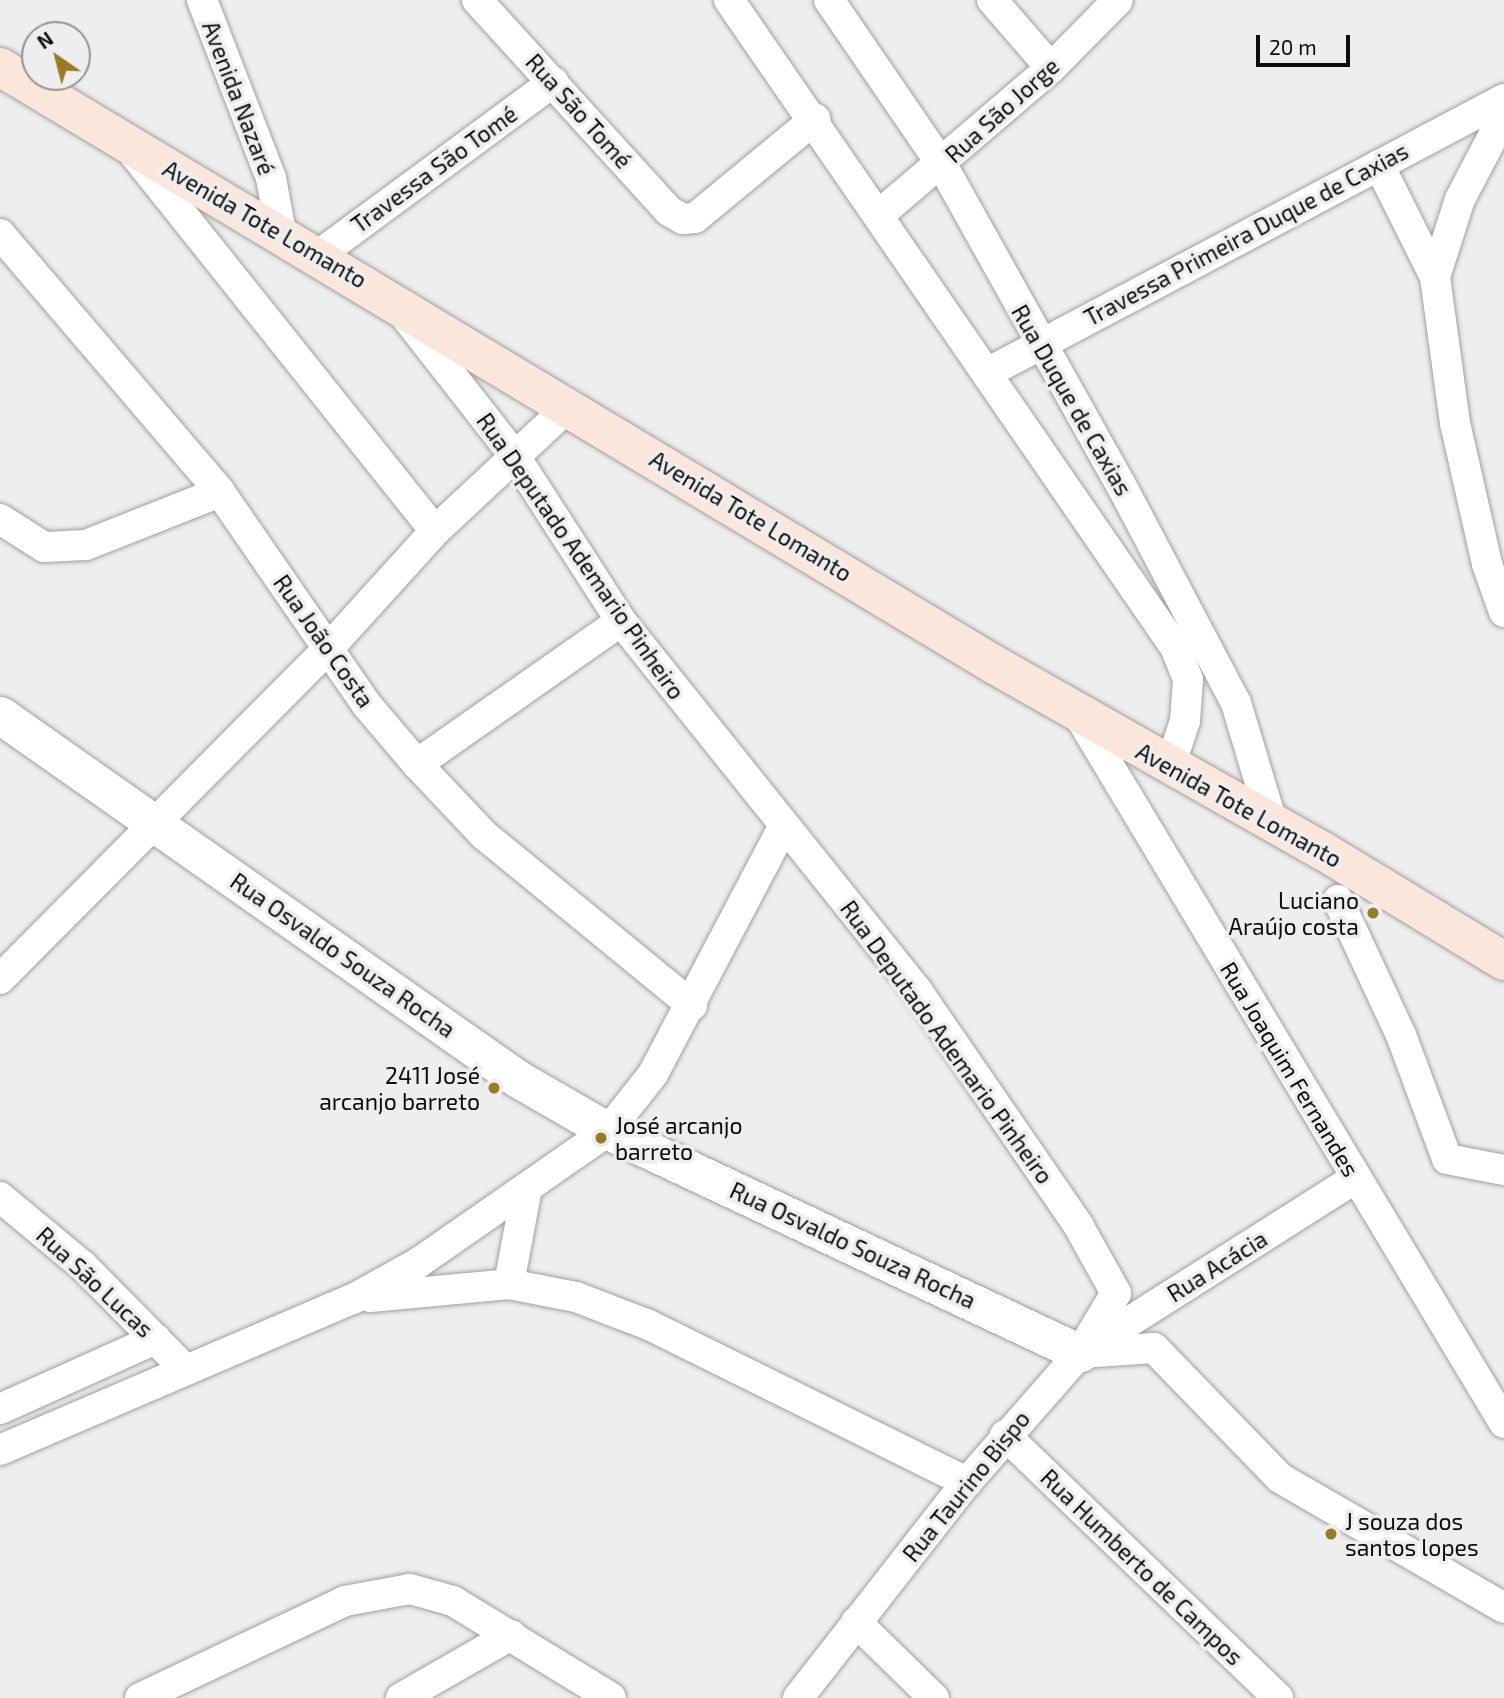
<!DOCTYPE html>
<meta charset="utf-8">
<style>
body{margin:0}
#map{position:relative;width:1504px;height:1698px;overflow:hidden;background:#eeeeef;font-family:"Exo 2",sans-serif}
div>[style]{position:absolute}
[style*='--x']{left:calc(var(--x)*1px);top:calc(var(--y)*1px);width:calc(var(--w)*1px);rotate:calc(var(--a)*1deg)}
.roads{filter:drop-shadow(0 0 2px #a0a0a1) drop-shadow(0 0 2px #a0a0a1)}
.minor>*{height:30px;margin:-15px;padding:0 15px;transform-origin:15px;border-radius:15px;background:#fff}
.tertiary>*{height:37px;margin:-18.5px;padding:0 18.5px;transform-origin:18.5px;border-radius:18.5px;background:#fff}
.secondary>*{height:38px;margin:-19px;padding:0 19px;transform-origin:19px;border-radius:19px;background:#fbe6dc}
.dots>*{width:19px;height:19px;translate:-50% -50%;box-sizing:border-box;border:4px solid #eeeeef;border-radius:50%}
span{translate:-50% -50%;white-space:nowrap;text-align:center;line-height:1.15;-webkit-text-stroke:7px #eeeeef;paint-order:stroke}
.street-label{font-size:23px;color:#0c0c0c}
.poi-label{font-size:23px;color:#0c0c0c}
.right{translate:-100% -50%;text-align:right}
.left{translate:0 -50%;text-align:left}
.north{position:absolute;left:21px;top:21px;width:70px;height:70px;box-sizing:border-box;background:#eeeeef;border:2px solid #949494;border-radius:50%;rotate:325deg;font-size:19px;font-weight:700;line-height:28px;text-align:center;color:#0c0c0c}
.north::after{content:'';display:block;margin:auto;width:24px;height:32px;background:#977c24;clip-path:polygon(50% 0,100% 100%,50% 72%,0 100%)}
.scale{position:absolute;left:1256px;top:35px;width:94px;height:32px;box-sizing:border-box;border:4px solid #0c0c0c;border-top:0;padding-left:9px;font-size:21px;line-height:24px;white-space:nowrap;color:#0c0c0c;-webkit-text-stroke:5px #eeeeef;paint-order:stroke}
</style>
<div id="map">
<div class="roads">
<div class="minor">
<i style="--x:202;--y:0;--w:191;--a:68.8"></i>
<i style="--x:271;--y:178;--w:61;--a:79.6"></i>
<i style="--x:477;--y:0;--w:285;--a:47.7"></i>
<i style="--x:669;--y:211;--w:16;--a:30"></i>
<i style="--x:683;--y:219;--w:12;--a:-5"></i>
<i style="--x:695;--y:218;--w:156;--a:-39.5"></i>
<i style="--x:729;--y:0;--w:786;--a:55.42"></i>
<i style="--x:1175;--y:647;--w:35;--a:68"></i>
<i style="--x:1188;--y:680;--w:41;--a:94.2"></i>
<i style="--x:1185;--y:721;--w:47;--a:108.4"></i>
<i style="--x:829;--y:0;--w:200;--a:55.6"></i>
<i style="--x:942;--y:165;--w:367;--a:60.8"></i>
<i style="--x:1121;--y:485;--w:246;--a:62.2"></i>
<i style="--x:1236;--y:703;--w:124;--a:73.2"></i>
<i style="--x:992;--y:0;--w:90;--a:49.1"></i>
<i style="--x:1504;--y:115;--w:95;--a:117.6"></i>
<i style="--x:1460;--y:199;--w:82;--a:107.8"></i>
<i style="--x:1435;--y:277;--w:147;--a:82.2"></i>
<i style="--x:1455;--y:423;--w:145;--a:77.2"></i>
<i style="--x:1487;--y:564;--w:51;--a:70.5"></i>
<i style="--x:134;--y:154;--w:482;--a:51.4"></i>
<i style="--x:1379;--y:165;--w:125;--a:63.4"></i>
<i style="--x:880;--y:214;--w:225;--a:-40.5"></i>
<i style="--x:1051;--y:68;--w:95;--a:-45.4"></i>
<i style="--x:0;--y:234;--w:339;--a:49.5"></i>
<i style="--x:220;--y:492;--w:257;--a:55.4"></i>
<i style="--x:366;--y:704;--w:79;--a:49.6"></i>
<i style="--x:417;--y:764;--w:98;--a:46.7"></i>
<i style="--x:484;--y:835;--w:269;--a:39.3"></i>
<i style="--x:316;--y:257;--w:295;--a:-36.4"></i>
<i style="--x:406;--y:317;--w:175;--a:52"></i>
<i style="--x:514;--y:455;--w:197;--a:57.2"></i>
<i style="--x:621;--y:621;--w:475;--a:51.3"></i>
<i style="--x:918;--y:992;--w:283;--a:55.5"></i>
<i style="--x:1078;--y:1225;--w:78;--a:60.8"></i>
<i style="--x:1116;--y:1293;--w:70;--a:121"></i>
<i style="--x:1080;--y:1353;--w:74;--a:-3.9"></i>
<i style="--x:1154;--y:1348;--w:181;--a:45.9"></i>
<i style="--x:1280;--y:1478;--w:259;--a:30.1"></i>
<i style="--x:989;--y:372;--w:583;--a:-27.93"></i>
<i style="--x:0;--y:519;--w:52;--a:32.5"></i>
<i style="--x:44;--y:547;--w:42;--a:-2.7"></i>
<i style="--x:86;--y:545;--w:144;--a:-21.6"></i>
<i style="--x:1078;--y:714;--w:827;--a:59"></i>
<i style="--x:417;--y:764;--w:249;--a:-35"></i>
<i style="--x:1338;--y:900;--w:149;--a:65"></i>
<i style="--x:1401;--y:1035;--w:132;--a:69.6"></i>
<i style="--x:1447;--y:1159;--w:58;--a:10.9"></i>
<i style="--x:0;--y:979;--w:465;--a:-45.2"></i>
<i style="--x:328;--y:649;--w:159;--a:-47.8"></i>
<i style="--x:435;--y:531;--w:183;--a:-43"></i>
<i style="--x:0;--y:1197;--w:107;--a:39.7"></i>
<i style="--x:82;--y:1265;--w:148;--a:45.3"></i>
<i style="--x:509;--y:1284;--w:98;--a:-79.4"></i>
<i style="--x:370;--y:1297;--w:140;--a:-5.3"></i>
<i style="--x:509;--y:1284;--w:68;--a:11"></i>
<i style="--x:576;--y:1297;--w:78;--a:21"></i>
<i style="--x:649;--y:1325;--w:355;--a:26.3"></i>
<i style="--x:0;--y:1409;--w:171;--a:-24.2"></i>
<i style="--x:1005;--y:1435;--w:379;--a:43.9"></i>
<i style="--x:0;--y:1450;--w:384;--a:-23.2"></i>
<i style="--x:353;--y:1299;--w:74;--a:-29"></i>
<i style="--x:418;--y:1263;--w:231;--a:-34.8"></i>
<i style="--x:608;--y:1131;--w:73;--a:-51.7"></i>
<i style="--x:653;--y:1074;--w:280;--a:-62.2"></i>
<i style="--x:856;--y:1622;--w:109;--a:44.3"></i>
<i style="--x:140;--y:1698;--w:227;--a:-25.3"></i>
<i style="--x:345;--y:1601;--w:66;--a:-10.5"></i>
<i style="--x:410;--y:1589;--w:45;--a:15.6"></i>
<i style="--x:453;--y:1601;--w:185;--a:31.5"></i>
<i style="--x:401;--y:1698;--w:127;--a:-29.8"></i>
<i style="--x:798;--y:1698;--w:274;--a:-52"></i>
<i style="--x:967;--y:1482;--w:171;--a:-48.8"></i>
<i style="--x:1080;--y:1353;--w:325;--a:-32.4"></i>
</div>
<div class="tertiary">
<i style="--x:0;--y:715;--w:633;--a:35.1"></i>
<i style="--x:518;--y:1079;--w:104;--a:30"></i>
<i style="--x:608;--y:1131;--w:522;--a:25.19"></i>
</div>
<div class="secondary">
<i style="--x:0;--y:67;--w:1161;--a:31.01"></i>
<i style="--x:995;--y:665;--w:377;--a:29.6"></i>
<i style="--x:1323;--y:851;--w:212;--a:31.3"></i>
</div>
</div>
<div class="dots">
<i style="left:1373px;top:913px;background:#977c24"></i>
<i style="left:494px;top:1088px;background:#977c24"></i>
<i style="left:601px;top:1138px;background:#977c24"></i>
<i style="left:1331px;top:1534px;background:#977c24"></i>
</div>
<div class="street-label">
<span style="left:239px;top:98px;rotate:69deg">Avenida Nazaré</span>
<span style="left:1002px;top:110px;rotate:-42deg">Rua São Jorge</span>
<span style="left:579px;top:111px;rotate:48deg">Rua São Tomé</span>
<span style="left:434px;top:169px;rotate:-36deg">Travessa São Tomé</span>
<span style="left:265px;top:224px;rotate:30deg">Avenida Tote Lomanto</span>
<span style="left:1246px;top:234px;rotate:-28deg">Travessa Primeira Duque de Caxias</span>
<span style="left:1072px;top:400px;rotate:60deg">Rua Duque de Caxias</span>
<span style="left:751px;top:516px;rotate:31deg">Avenida Tote Lomanto</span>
<span style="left:581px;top:556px;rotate:55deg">Rua Deputado Ademario Pinheiro</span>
<span style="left:324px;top:641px;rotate:55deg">Rua João Costa</span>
<span style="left:1239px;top:805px;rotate:29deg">Avenida Tote Lomanto</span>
<span style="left:343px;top:955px;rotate:35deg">Rua Osvaldo Souza Rocha</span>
<span style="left:947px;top:1042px;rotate:54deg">Rua Deputado Ademario Pinheiro</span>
<span style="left:1290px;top:1069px;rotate:59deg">Rua Joaquim Fernandes</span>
<span style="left:853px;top:1245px;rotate:25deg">Rua Osvaldo Souza Rocha</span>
<span style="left:1217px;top:1266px;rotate:-32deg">Rua Acácia</span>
<span style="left:95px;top:1282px;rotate:43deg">Rua São Lucas</span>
<span style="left:966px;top:1486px;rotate:-51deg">Rua Taurino Bispo</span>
<span style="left:1142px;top:1567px;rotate:44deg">Rua Humberto de Campos</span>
</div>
<div class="poi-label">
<span class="right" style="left:1359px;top:913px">Luciano<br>Araújo costa</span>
<span class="right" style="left:480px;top:1088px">2411 José<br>arcanjo barreto</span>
<span class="left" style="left:615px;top:1138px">José arcanjo<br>barreto</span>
<span class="left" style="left:1345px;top:1534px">J souza dos<br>santos lopes</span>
</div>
<div class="north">N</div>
<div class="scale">20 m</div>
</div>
